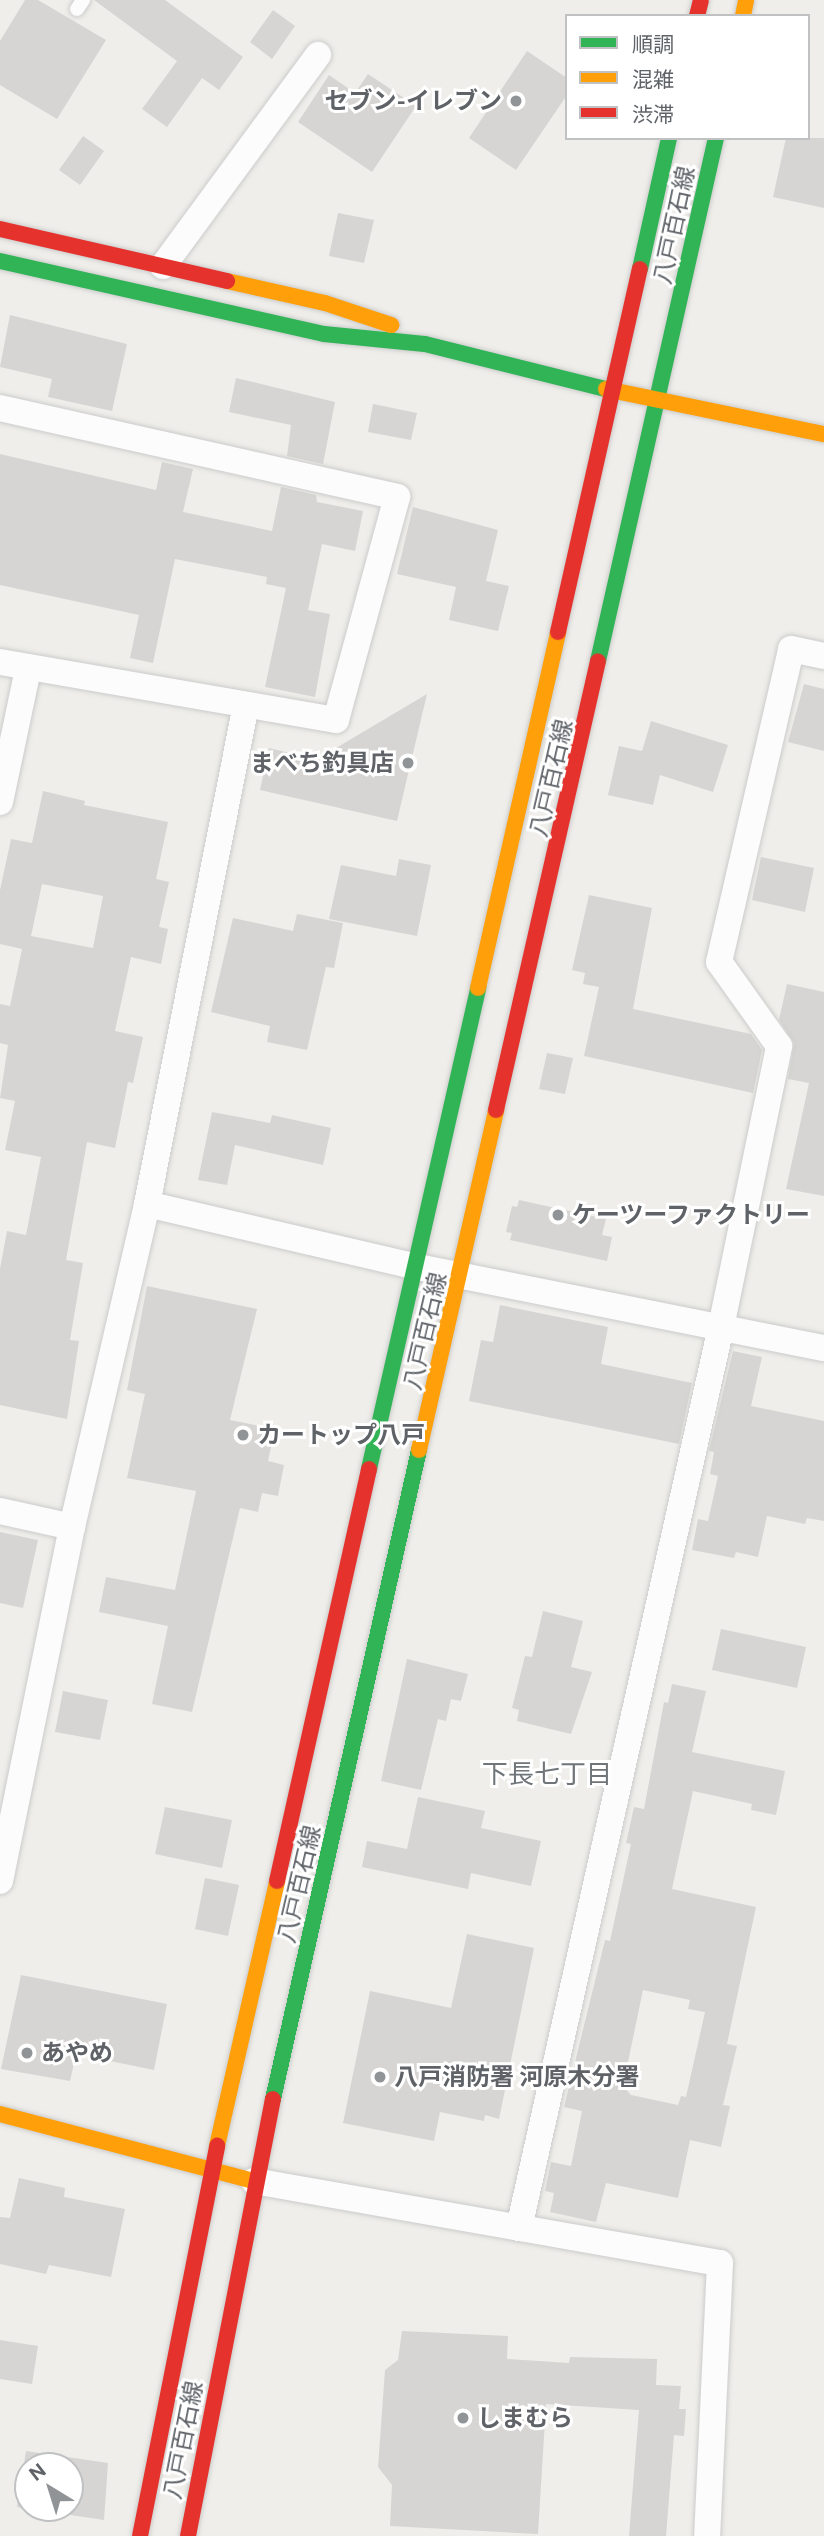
<!DOCTYPE html>
<meta charset="utf-8">
<style>
body{margin:0}
#map{position:relative;width:824px;height:2536px;overflow:hidden;background:#efeeea;font-family:"Public Sans","Noto Sans JP",sans-serif}
div>[style]{position:absolute}
[style*='--x']{left:calc(var(--x)*1px);top:calc(var(--y)*1px);width:calc(var(--w)*1px);rotate:calc(var(--a)*1deg)}
.building>*{inset:0;background:#d6d5d3}
.roads{filter:drop-shadow(0 0 2px #cbcccc) drop-shadow(0 0 2px #cbcccc)}
.lane>*{height:14px;margin:-7px;padding:0 7px;transform-origin:7px;border-radius:7px;background:#fdfcfc}
.street>*{height:26px;margin:-13px;padding:0 13px;transform-origin:13px;border-radius:13px;background:#fdfcfc}
.fast>*{height:16px;margin:-8px;padding:0 8px;transform-origin:8px;border-radius:8px;background:#30b455}
.slow>*{height:16px;margin:-8px;padding:0 8px;transform-origin:8px;border-radius:8px;background:#ff9f0a}
.jam>*{height:16px;margin:-8px;padding:0 8px;transform-origin:8px;border-radius:8px;background:#e5322d}
.dots>*{width:19px;height:19px;translate:-50% -50%;box-sizing:border-box;border:4px solid #fff;border-radius:50%}
span{translate:-50% -50%;white-space:nowrap;text-align:center;line-height:1.15;-webkit-text-stroke:6px #fff;paint-order:stroke}
.poi-label{font-size:24px;color:#5f6368;font-weight:700}
.right{translate:-100% -50%;text-align:right}
.left{translate:0 -50%;text-align:left}
.street-label{font-size:24px;color:#5f6368}
.neighbourhood-label{font-size:26px;color:#70757a}
.legend{position:absolute;left:565px;top:14px;width:245px;height:126px;box-sizing:border-box;background:#fff;border:2px solid #bfc1c3;margin:0;padding:9px 12px;list-style:none;font-size:21px;color:#5f6368}
.legend li{display:flex;align-items:center;gap:14px;height:35px}
.legend b{width:35px;border:2px solid #bfc1c3}
.north{position:absolute;left:14px;top:2452px;width:70px;height:70px;box-sizing:border-box;background:#fff;border:2px solid #bfc1c3;border-radius:50%;rotate:322deg;font-size:19px;font-weight:700;line-height:28px;text-align:center;color:#5f6368}
.north::after{content:'';display:block;margin:auto;width:24px;height:32px;background:#919496;clip-path:polygon(50% 0,100% 100%,50% 72%,0 100%)}
</style>
<div id="map">
<div class="building">
<i style="clip-path:polygon(25px 0,38px 0,106px 40px,57px 119px,0 85px,0 41px)"></i>
<i style="clip-path:polygon(94px 0,165px 0,243px 57px,219px 90px,202px 78px,167px 127px,142px 109px,177px 61px)"></i>
<i style="clip-path:polygon(273px 10px,295px 26px,272px 59px,250px 42px)"></i>
<i style="clip-path:polygon(527px 51px,567px 78px,567px 95px,516px 170px,469px 138px)"></i>
<i style="clip-path:polygon(368px 74px,416px 106px,372px 172px,298px 122px,329px 75px,355px 93px)"></i>
<i style="clip-path:polygon(83px 136px,104px 151px,80px 185px,59px 170px)"></i>
<i style="clip-path:polygon(786px 138px,824px 138px,824px 208px,773px 197px)"></i>
<i style="clip-path:polygon(338px 213px,374px 220px,364px 263px,329px 256px)"></i>
<i style="clip-path:polygon(10px 315px,127px 344px,112px 411px,48px 397px,52px 379px,0 367px)"></i>
<i style="clip-path:polygon(236px 378px,335px 402px,323px 464px,287px 456px,291px 425px,229px 412px)"></i>
<i style="clip-path:polygon(373px 404px,417px 413px,411px 440px,368px 432px)"></i>
<i style="clip-path:polygon(0 454px,156px 490px,162px 462px,193px 469px,183px 512px,272px 531px,281px 487px,316px 495px,317px 502px,363px 511px,355px 551px,322px 544px,308px 610px,330px 614px,315px 697px,265px 687px,286px 588px,266px 584px,267px 577px,175px 559px,153px 663px,130px 658px,139px 615px,0 585px)"></i>
<i style="clip-path:polygon(413px 507px,498px 530px,486px 581px,509px 586px,498px 631px,449px 620px,456px 587px,397px 574px)"></i>
<i style="clip-path:polygon(804px 684px,824px 689px,824px 751px,788px 742px)"></i>
<i style="clip-path:polygon(427px 694px,397px 821px,260px 790px,269px 748px,302px 756px,299px 770px)"></i>
<i style="clip-path:polygon(651px 721px,728px 745px,713px 792px,660px 775px,653px 805px,608px 795px,619px 746px,642px 751px)"></i>
<i style="clip-path:polygon(evenodd,43px 791px,85px 801px,84px 805px,168px 822px,156px 879px,169px 882px,159px 927px,168px 929px,161px 964px,131px 957px,115px 1031px,143px 1037px,133px 1083px,128px 1082px,115px 1148px,87px 1142px,66px 1260px,83px 1263px,70px 1340px,79px 1341px,67px 1419px,0 1405px,0 1269px,7px 1231px,26px 1235px,41px 1157px,5px 1150px,15px 1101px,0 1098px,8px 1045px,0 1043px,0 1004px,10px 1006px,22px 949px,0 944px,0 890px,11px 839px,32px 843px,43px 791px,42px 884px,103px 896px,93px 948px,31px 936px,42px 884px)"></i>
<i style="clip-path:polygon(761px 857px,814px 868px,805px 912px,752px 900px)"></i>
<i style="clip-path:polygon(399px 859px,431px 865px,417px 936px,329px 919px,341px 865px,396px 876px)"></i>
<i style="clip-path:polygon(589px 895px,652px 908px,633px 1009px,751px 1034px,762px 1050px,753px 1093px,584px 1056px,599px 987px,583px 984px,585px 973px,572px 970px)"></i>
<i style="clip-path:polygon(297px 914px,343px 923px,334px 968px,326px 967px,307px 1050px,267px 1042px,270px 1026px,211px 1012px,233px 918px,293px 931px)"></i>
<i style="clip-path:polygon(787px 984px,824px 992px,824px 1196px,786px 1189px,809px 1083px,788px 1079px,794px 1043px,779px 1020px)"></i>
<i style="clip-path:polygon(547px 1053px,573px 1058px,565px 1094px,539px 1089px)"></i>
<i style="clip-path:polygon(212px 1112px,270px 1123px,272px 1115px,331px 1128px,323px 1165px,235px 1145px,227px 1185px,198px 1180px)"></i>
<i style="clip-path:polygon(519px 1200px,606px 1219px,602px 1235px,612px 1237px,607px 1261px,510px 1240px,512px 1233px,506px 1232px,512px 1206px,517px 1207px)"></i>
<i style="clip-path:polygon(147px 1286px,257px 1309px,230px 1420px,275px 1429px,268px 1461px,284px 1465px,278px 1496px,262px 1493px,258px 1512px,240px 1508px,192px 1712px,152px 1704px,168px 1626px,99px 1612px,106px 1577px,175px 1590px,196px 1491px,127px 1478px,145px 1394px,127px 1390px)"></i>
<i style="clip-path:polygon(500px 1305px,608px 1327px,601px 1364px,692px 1383px,679px 1444px,469px 1401px,481px 1340px,493px 1342px)"></i>
<i style="clip-path:polygon(733px 1351px,762px 1357px,751px 1406px,824px 1421px,824px 1521px,807px 1518px,805px 1524px,767px 1516px,758px 1557px,736px 1552px,734px 1558px,692px 1550px,698px 1519px,708px 1521px,718px 1476px,710px 1474px,714px 1452px,709px 1451px)"></i>
<i style="clip-path:polygon(0 1532px,38px 1540px,23px 1608px,0 1603px)"></i>
<i style="clip-path:polygon(543px 1611px,583px 1621px,571px 1667px,592px 1672px,571px 1734px,517px 1721px,519px 1710px,512px 1708px,525px 1656px,532px 1657px)"></i>
<i style="clip-path:polygon(721px 1629px,806px 1647px,797px 1688px,712px 1670px)"></i>
<i style="clip-path:polygon(407px 1659px,468px 1674px,461px 1701px,451px 1699px,446px 1721px,438px 1719px,421px 1790px,381px 1781px)"></i>
<i style="clip-path:polygon(evenodd,672px 1684px,706px 1691px,692px 1752px,785px 1771px,776px 1815px,751px 1810px,752px 1804px,693px 1791px,672px 1889px,756px 1907px,727px 2044px,737px 2046px,723px 2105px,730px 2106px,721px 2147px,690px 2140px,678px 2198px,606px 2183px,596px 2222px,550px 2212px,554px 2193px,545px 2191px,551px 2162px,571px 2166px,582px 2111px,564px 2107px,605px 1940px,610px 1941px,631px 1844px,626px 1843px,634px 1807px,644px 1809px,664px 1702px,668px 1703px,672px 1684px,643px 1990px,690px 2000px,688px 2009px,705px 2012px,686px 2097px,681px 2096px,678px 2105px,631px 2095px,623px 2086px,643px 1990px)"></i>
<i style="clip-path:polygon(63px 1691px,108px 1700px,100px 1740px,55px 1732px)"></i>
<i style="clip-path:polygon(418px 1797px,485px 1811px,481px 1828px,541px 1841px,531px 1886px,471px 1873px,468px 1889px,362px 1867px,367px 1841px,407px 1849px)"></i>
<i style="clip-path:polygon(165px 1807px,232px 1820px,222px 1868px,155px 1854px)"></i>
<i style="clip-path:polygon(205px 1878px,239px 1885px,228px 1936px,195px 1929px)"></i>
<i style="clip-path:polygon(467px 1934px,534px 1948px,499px 2119px,485px 2115px,484px 2121px,440px 2112px,434px 2141px,343px 2123px,370px 1991px,451px 2008px)"></i>
<i style="clip-path:polygon(21px 1975px,167px 2004px,154px 2070px,76px 2054px,70px 2081px,1px 2069px)"></i>
<i style="clip-path:polygon(19px 2178px,65px 2188px,64px 2197px,125px 2209px,111px 2277px,49px 2265px,46px 2274px,0 2264px,0 2217px,10px 2218px)"></i>
<i style="clip-path:polygon(402px 2331px,508px 2336px,507px 2359px,569px 2363px,570px 2357px,657px 2359px,656px 2385px,681px 2386px,679px 2409px,686px 2409px,684px 2436px,674px 2435px,666px 2536px,629px 2536px,639px 2410px,546px 2404px,538px 2534px,390px 2526px,392px 2485px,378px 2467px,385px 2370px,398px 2360px)"></i>
<i style="clip-path:polygon(0 2340px,38px 2346px,32px 2384px,0 2379px)"></i>
<i style="clip-path:polygon(evenodd,26px 2451px,108px 2463px,104px 2520px,17px 2507px,26px 2451px,28px 2466px,70px 2466px,70px 2508px,28px 2508px,28px 2466px)"></i>
</div>
<div class="roads">
<div class="lane">
<i style="--x:77;--y:9;--w:11;--a:-56"></i>
</div>
<div class="street">
<i style="--x:163;--y:266;--w:262;--a:-53.7"></i>
<i style="--x:0;--y:408;--w:407;--a:12.6"></i>
<i style="--x:397;--y:497;--w:231;--a:105.3"></i>
<i style="--x:336;--y:720;--w:341;--a:-170.2"></i>
<i style="--x:0;--y:802;--w:136;--a:-78.1"></i>
<i style="--x:147;--y:1204;--w:273;--a:13.1"></i>
<i style="--x:413;--y:1266;--w:419;--a:11.3"></i>
<i style="--x:0;--y:1511;--w:74;--a:12.5"></i>
<i style="--x:0;--y:1881;--w:361;--a:-78.5"></i>
<i style="--x:72;--y:1527;--w:332;--a:-76.9"></i>
<i style="--x:147;--y:1204;--w:509;--a:-78.78"></i>
<i style="--x:254;--y:2181;--w:473;--a:10"></i>
<i style="--x:720;--y:2263;--w:273;--a:92.7"></i>
<i style="--x:519;--y:2228;--w:923;--a:-77.36"></i>
<i style="--x:721;--y:1327;--w:287;--a:-78.3"></i>
<i style="--x:779;--y:1046;--w:103;--a:-125.5"></i>
<i style="--x:719;--y:962;--w:321;--a:-77"></i>
<i style="--x:791;--y:649;--w:34;--a:12"></i>
</div>
<div class="fast">
<i style="--x:0;--y:261;--w:332;--a:12.7"></i>
<i style="--x:324;--y:334;--w:101;--a:5.7"></i>
<i style="--x:425;--y:344;--w:187;--a:14"></i>
<i style="--x:640;--y:269;--w:134;--a:-77.5"></i>
<i style="--x:598;--y:661;--w:536;--a:-77.29"></i>
<i style="--x:369;--y:1469;--w:493;--a:-77.2"></i>
<i style="--x:273;--y:2099;--w:665;--a:-77.32"></i>
</div>
<div class="slow">
<i style="--x:743;--y:16;--w:16;--a:-79"></i>
<i style="--x:227;--y:281;--w:100;--a:12.7"></i>
<i style="--x:325;--y:303;--w:70;--a:18.4"></i>
<i style="--x:606;--y:389;--w:223;--a:11.7"></i>
<i style="--x:478;--y:988;--w:365;--a:-77.3"></i>
<i style="--x:419;--y:1450;--w:349;--a:-77.2"></i>
<i style="--x:0;--y:2114;--w:263;--a:14.8"></i>
<i style="--x:217;--y:2146;--w:272;--a:-77.2"></i>
</div>
<div class="jam">
<i style="--x:697;--y:16;--w:16;--a:-76"></i>
<i style="--x:0;--y:229;--w:233;--a:12.9"></i>
<i style="--x:558;--y:632;--w:372;--a:-77.3"></i>
<i style="--x:496;--y:1110;--w:460;--a:-77.2"></i>
<i style="--x:277;--y:1881;--w:422;--a:-77.4"></i>
<i style="--x:140;--y:2536;--w:398;--a:-78.8"></i>
<i style="--x:188;--y:2536;--w:445;--a:-79"></i>
</div>
</div>
<div class="dots">
<i style="left:516px;top:101px;background:#919496"></i>
<i style="left:408px;top:763px;background:#919496"></i>
<i style="left:558px;top:1215px;background:#919496"></i>
<i style="left:243px;top:1435px;background:#919496"></i>
<i style="left:27px;top:2053px;background:#919496"></i>
<i style="left:380px;top:2077px;background:#919496"></i>
<i style="left:463px;top:2418px;background:#919496"></i>
</div>
<div class="poi-label">
<span class="right" style="left:502px;top:101px">セブン-イレブン</span>
<span class="right" style="left:394px;top:763px">まべち釣具店</span>
<span class="left" style="left:572px;top:1215px">ケーツーファクトリー</span>
<span class="left" style="left:257px;top:1435px">カートップ八戸</span>
<span class="left" style="left:41px;top:2053px">あやめ</span>
<span class="left" style="left:394px;top:2077px">八戸消防署 河原木分署</span>
<span class="left" style="left:477px;top:2418px">しまむら</span>
</div>
<div class="street-label">
<span style="left:674px;top:225px;rotate:-78deg">八戸百石線</span>
<span style="left:551px;top:778px;rotate:-77deg">八戸百石線</span>
<span style="left:425px;top:1331px;rotate:-77deg">八戸百石線</span>
<span style="left:299px;top:1884px;rotate:-77deg">八戸百石線</span>
<span style="left:183px;top:2440px;rotate:-79deg">八戸百石線</span>
</div>
<div class="neighbourhood-label">
<span style="left:547px;top:1774px">下長七丁目</span>
</div>
<ul class="legend">
<li><b style="height:9px;background:#30b455"></b>順調</li>
<li><b style="height:9px;background:#ff9f0a"></b>混雑</li>
<li><b style="height:9px;background:#e5322d"></b>渋滞</li>
</ul>
<div class="north">N</div>
</div>
